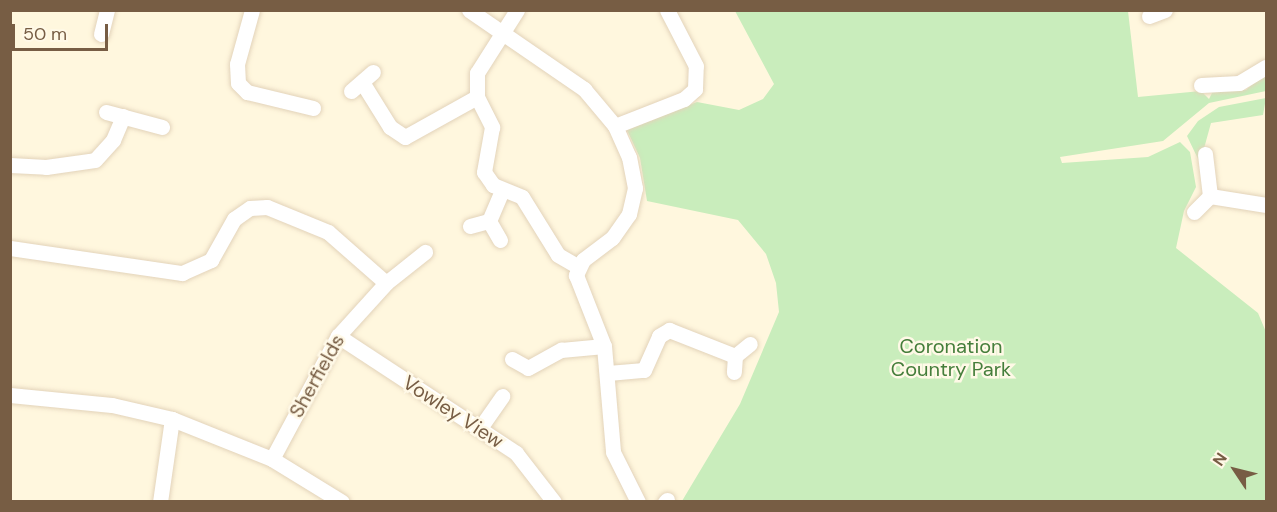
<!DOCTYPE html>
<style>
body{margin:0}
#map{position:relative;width:1277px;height:512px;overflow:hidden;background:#fff7de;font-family:"DM Sans",sans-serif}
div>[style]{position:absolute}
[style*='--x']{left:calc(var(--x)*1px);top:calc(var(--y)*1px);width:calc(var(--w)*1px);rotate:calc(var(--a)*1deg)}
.green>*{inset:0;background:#c9edbc}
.roads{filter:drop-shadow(0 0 2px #e3d3ba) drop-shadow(0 0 2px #e3d3ba)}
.street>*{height:15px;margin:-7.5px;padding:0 7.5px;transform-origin:7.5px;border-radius:7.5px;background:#fff}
span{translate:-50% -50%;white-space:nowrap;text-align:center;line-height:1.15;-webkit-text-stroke:5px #fff9e7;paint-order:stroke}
.park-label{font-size:20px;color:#457e3b}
.street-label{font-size:20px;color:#775d44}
.frame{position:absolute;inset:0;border:12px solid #775d44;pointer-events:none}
.north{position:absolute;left:1205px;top:440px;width:60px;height:60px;-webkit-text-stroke:4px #fff9e7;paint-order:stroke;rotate:305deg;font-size:16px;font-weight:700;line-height:24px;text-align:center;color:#775d44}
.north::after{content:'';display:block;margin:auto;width:21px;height:27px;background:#775d44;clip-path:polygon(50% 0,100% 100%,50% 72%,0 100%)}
.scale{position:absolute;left:12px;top:24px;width:96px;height:27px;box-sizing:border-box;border:3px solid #775d44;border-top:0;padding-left:8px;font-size:18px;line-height:21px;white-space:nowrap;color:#775d44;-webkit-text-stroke:4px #fff9e7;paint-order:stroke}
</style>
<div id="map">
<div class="green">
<i style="clip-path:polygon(735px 11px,1128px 11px,1138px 97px,1201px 91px,1209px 99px,1213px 91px,1246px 90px,1266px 72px,1266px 91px,1209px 103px,1163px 141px,1060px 157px,1062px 163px,1148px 157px,1180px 142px,1190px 152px,1196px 187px,1184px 211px,1176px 248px,1258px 313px,1266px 332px,1266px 501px,682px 501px,740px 404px,779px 312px,776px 283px,766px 254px,738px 220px,647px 201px,640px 158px,627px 130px,697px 102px,739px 110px,763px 99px,774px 84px)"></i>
<i style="clip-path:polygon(1266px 98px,1263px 115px,1211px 123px,1200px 163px,1187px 136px,1198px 121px,1219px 107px)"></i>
</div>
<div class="roads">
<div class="street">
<i style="--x:252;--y:10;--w:56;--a:105.5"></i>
<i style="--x:237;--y:64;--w:19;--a:87"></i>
<i style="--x:238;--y:83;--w:13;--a:45"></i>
<i style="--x:247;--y:92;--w:68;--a:13.6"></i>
<i style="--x:469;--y:10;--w:140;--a:34.5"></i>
<i style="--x:584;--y:89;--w:48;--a:50"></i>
<i style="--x:615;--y:126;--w:34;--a:66"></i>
<i style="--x:629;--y:157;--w:32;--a:79"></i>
<i style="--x:635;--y:188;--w:27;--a:103"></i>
<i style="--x:629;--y:214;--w:29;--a:125"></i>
<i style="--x:612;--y:238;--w:36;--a:143"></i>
<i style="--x:583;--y:260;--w:17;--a:115"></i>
<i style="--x:576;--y:275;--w:76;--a:68.5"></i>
<i style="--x:604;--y:346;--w:106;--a:85.1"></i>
<i style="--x:613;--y:452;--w:56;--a:63.4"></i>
<i style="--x:517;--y:10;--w:75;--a:122.4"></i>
<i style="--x:477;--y:73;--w:24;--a:90"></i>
<i style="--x:477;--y:97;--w:34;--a:63"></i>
<i style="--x:492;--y:127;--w:46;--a:100.1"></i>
<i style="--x:484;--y:172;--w:16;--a:55"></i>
<i style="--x:493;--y:185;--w:31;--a:22"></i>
<i style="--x:522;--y:197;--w:68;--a:58.2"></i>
<i style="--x:558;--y:255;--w:24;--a:30"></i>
<i style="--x:1149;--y:16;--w:17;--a:-21"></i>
<i style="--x:101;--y:34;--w:25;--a:-76"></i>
<i style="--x:362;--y:82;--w:53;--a:58.1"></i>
<i style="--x:390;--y:127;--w:18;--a:34"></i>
<i style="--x:405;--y:137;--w:82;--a:-29.1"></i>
<i style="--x:1201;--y:85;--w:38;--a:-3"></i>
<i style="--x:1239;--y:83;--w:31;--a:-31"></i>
<i style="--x:351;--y:91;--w:29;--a:-41"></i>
<i style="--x:106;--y:112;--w:58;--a:15"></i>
<i style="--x:615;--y:126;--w:74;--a:-21.4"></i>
<i style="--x:684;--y:99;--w:15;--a:-42"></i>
<i style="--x:695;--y:89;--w:23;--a:-88"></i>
<i style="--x:696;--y:66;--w:63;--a:-117.4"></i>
<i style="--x:1205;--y:154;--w:42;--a:83.2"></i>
<i style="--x:10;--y:165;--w:36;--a:3"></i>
<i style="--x:46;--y:167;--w:49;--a:-8.1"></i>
<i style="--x:95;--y:160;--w:27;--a:-48"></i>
<i style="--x:113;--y:140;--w:26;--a:-67"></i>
<i style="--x:1194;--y:212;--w:23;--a:-45"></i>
<i style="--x:1210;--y:196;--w:57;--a:9.1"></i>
<i style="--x:489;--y:221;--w:22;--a:60"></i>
<i style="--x:470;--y:226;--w:20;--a:-15"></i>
<i style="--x:489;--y:221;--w:34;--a:-67"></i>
<i style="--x:10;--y:248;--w:174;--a:8.3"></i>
<i style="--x:182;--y:273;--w:32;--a:-24"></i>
<i style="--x:211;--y:260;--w:47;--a:-60.7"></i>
<i style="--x:234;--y:219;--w:19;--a:-35"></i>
<i style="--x:250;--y:208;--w:17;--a:-3"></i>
<i style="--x:267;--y:207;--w:66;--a:22.3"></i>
<i style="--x:328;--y:232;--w:77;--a:41.3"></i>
<i style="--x:338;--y:336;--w:213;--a:33.3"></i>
<i style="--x:516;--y:453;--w:62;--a:52.2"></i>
<i style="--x:735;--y:356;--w:19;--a:-39"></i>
<i style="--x:512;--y:359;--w:18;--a:29"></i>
<i style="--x:528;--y:368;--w:38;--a:-29"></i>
<i style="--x:561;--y:350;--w:43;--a:-5.3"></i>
<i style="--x:608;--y:373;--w:36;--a:-5"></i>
<i style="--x:644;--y:370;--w:37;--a:-66"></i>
<i style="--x:659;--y:336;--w:12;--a:-31"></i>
<i style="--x:669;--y:330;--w:71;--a:21.5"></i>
<i style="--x:735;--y:356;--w:16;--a:94"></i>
<i style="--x:10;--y:395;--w:102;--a:5.6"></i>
<i style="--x:112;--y:405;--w:62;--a:13.1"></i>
<i style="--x:172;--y:419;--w:108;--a:21.8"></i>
<i style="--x:272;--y:459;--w:82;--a:31.6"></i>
<i style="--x:480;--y:428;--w:39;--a:-55"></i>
<i style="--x:272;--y:459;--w:140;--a:-61.8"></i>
<i style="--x:338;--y:336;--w:72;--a:-47.8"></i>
<i style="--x:386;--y:283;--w:50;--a:-38.5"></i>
<i style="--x:160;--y:502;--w:84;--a:-81.8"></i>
<i style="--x:665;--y:502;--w:3;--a:-45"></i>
</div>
</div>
<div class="park-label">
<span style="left:951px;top:358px">Coronation<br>Country Park</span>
</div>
<div class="street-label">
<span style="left:317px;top:376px;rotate:-61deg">Sherfields</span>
<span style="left:453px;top:412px;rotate:33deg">Vowley View</span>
</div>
<div class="frame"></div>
<div class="north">N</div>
<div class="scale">50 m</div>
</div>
